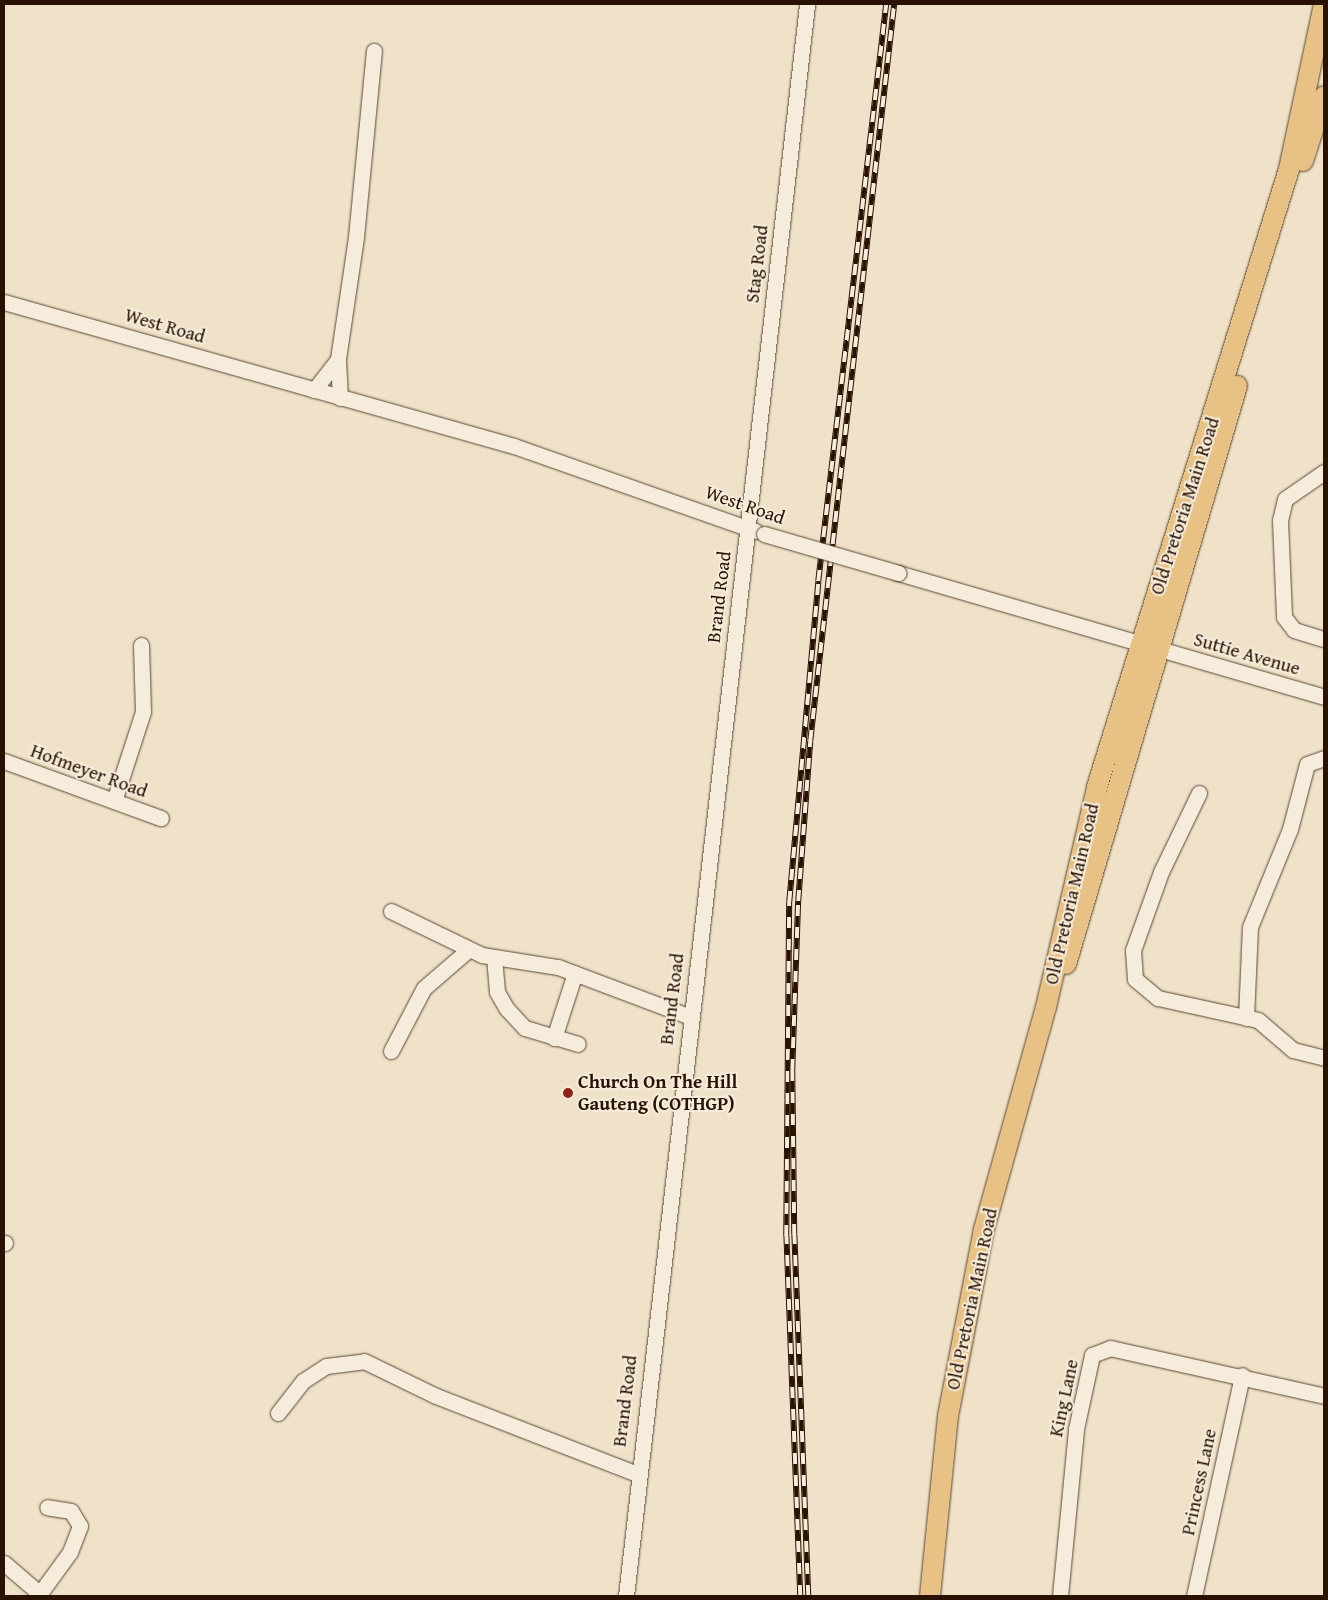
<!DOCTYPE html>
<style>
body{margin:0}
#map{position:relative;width:1328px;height:1600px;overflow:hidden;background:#efe2c8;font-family:"Gentium Book Plus",serif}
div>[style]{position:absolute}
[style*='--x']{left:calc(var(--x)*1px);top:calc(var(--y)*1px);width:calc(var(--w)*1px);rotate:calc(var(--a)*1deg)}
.roads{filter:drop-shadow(0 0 1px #5b4634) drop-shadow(0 0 1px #5b4634)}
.minor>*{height:15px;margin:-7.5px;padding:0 7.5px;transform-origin:7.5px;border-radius:7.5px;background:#f5ecdb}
.major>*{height:20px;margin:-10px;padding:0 10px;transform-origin:10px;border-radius:10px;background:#e8c184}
.rail>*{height:5.5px;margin-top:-2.75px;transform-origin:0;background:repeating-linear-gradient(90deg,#f5ecdb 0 11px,#2a1203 0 22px);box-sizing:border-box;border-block:1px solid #2a1203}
.bridges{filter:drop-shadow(0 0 1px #5b4634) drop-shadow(0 0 1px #5b4634)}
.minor-bridge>*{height:15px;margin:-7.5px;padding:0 7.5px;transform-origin:7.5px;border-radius:7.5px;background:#f5ecdb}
.dots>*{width:14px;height:14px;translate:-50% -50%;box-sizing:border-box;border:2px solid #f5ecdb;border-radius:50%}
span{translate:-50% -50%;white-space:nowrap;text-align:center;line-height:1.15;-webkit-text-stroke:4px #f5ecdb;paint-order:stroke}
.street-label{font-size:19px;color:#2a1203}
.poi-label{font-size:19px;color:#2a1203;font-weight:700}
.left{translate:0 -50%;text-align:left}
.frame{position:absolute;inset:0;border:5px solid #2a1203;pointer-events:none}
</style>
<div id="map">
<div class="roads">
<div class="minor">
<i style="--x:4;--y:302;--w:530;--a:15.77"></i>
<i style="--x:514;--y:446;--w:256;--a:19.4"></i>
<i style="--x:314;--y:390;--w:39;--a:-52"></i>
<i style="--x:340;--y:398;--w:39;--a:-93"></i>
<i style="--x:338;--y:359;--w:123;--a:-81.6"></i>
<i style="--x:356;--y:237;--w:187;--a:-84.5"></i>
<i style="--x:1324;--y:472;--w:47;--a:145.3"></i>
<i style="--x:1285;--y:499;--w:22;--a:103"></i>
<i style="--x:1280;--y:520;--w:97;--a:87.6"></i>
<i style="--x:1284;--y:617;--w:16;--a:52"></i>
<i style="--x:1294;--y:630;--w:31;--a:17"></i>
<i style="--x:898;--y:573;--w:444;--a:16.2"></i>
<i style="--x:4;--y:761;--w:167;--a:20"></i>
<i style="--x:1199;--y:793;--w:88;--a:115.7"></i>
<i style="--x:1161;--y:872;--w:83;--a:109.7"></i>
<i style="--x:1133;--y:950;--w:29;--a:86"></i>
<i style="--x:1135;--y:979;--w:30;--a:40"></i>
<i style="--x:1158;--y:998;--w:102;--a:12.4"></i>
<i style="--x:1258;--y:1020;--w:46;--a:40.6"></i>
<i style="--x:1293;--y:1050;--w:32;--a:14"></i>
<i style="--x:114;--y:801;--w:94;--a:-72"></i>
<i style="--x:143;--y:712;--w:67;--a:-91.7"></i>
<i style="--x:391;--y:911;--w:101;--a:25.8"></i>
<i style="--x:482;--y:955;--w:77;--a:9"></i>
<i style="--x:558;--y:967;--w:141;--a:20.7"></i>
<i style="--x:494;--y:957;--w:35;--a:85"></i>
<i style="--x:497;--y:992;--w:20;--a:60"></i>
<i style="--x:507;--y:1009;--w:26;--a:47"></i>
<i style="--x:525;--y:1028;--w:55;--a:16.8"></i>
<i style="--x:1246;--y:1018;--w:91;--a:-87.5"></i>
<i style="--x:1250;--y:927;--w:106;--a:-67.8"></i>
<i style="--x:1290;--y:829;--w:67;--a:-75.3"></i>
<i style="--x:1307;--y:764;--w:18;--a:-19"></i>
<i style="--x:554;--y:1038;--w:68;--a:-72.1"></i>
<i style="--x:391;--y:1051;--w:71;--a:-62.4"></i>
<i style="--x:424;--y:988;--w:58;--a:-40.8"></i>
<i style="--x:4;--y:1243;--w:1;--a:0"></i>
<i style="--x:278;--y:1413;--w:41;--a:-52"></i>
<i style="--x:303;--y:1381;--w:27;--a:-33"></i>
<i style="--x:326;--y:1366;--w:38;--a:-7"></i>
<i style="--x:364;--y:1361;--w:80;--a:25.9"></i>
<i style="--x:436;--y:1396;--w:216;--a:21.2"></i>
<i style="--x:4;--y:1563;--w:48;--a:40.7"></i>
<i style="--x:38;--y:1596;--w:54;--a:-54"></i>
<i style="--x:70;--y:1552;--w:28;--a:-69"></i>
<i style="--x:80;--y:1526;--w:17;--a:-121"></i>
<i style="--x:71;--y:1511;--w:24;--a:-171"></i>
<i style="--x:626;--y:1596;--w:1602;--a:-83.51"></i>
<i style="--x:1060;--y:1596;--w:168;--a:-84.5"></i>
<i style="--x:1076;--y:1429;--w:76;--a:-77.8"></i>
<i style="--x:1092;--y:1355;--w:19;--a:-21"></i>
<i style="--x:1110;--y:1348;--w:219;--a:12.6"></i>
<i style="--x:1194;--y:1596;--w:226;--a:-77.7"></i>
</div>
<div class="major">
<i style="--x:1303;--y:161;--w:68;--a:-72.1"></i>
<i style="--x:1066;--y:964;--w:603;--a:-73.52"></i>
<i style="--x:930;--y:1596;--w:181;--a:-84.3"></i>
<i style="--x:948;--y:1416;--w:190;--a:-79.1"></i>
<i style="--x:984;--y:1229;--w:230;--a:-74.4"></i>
<i style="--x:1046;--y:1007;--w:226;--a:-76.9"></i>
<i style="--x:1097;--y:787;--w:647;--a:-72.74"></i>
<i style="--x:1289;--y:169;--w:169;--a:-78"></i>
</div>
</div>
<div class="rail">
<i style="--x:800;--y:1596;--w:360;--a:-92.2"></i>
<i style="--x:786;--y:1236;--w:334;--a:-89.5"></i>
<i style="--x:789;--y:902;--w:322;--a:-84.8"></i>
<i style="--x:818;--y:581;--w:581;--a:-83.28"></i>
<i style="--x:808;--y:1596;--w:361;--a:-92.2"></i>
<i style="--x:794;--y:1235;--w:165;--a:-90.7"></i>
<i style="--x:792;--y:1070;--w:169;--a:-88"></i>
<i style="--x:798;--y:901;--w:160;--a:-85.7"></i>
<i style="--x:810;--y:741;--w:742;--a:-83.5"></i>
</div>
<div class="bridges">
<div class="minor-bridge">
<i style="--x:764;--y:534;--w:140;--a:16.2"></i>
</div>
</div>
<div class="dots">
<i style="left:568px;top:1093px;background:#8f2418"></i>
</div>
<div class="street-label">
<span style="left:757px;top:264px;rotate:-83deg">Stag Road</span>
<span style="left:165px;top:326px;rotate:16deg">West Road</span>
<span style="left:745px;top:505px;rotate:19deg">West Road</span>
<span style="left:1185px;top:506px;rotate:-72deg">Old Pretoria Main Road</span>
<span style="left:719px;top:597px;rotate:-83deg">Brand Road</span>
<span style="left:1247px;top:654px;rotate:16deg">Suttie Avenue</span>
<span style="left:89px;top:771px;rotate:20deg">Hofmeyer Road</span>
<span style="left:1072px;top:894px;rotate:-77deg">Old Pretoria Main Road</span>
<span style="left:672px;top:999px;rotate:-83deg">Brand Road</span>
<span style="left:972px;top:1299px;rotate:-78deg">Old Pretoria Main Road</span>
<span style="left:1064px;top:1398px;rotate:-78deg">King Lane</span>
<span style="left:625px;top:1401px;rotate:-83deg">Brand Road</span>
<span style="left:1199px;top:1482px;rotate:-78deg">Princess Lane</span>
</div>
<div class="poi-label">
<span class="left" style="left:578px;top:1093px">Church On The Hill<br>Gauteng (COTHGP)</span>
</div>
<div class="frame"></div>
</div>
